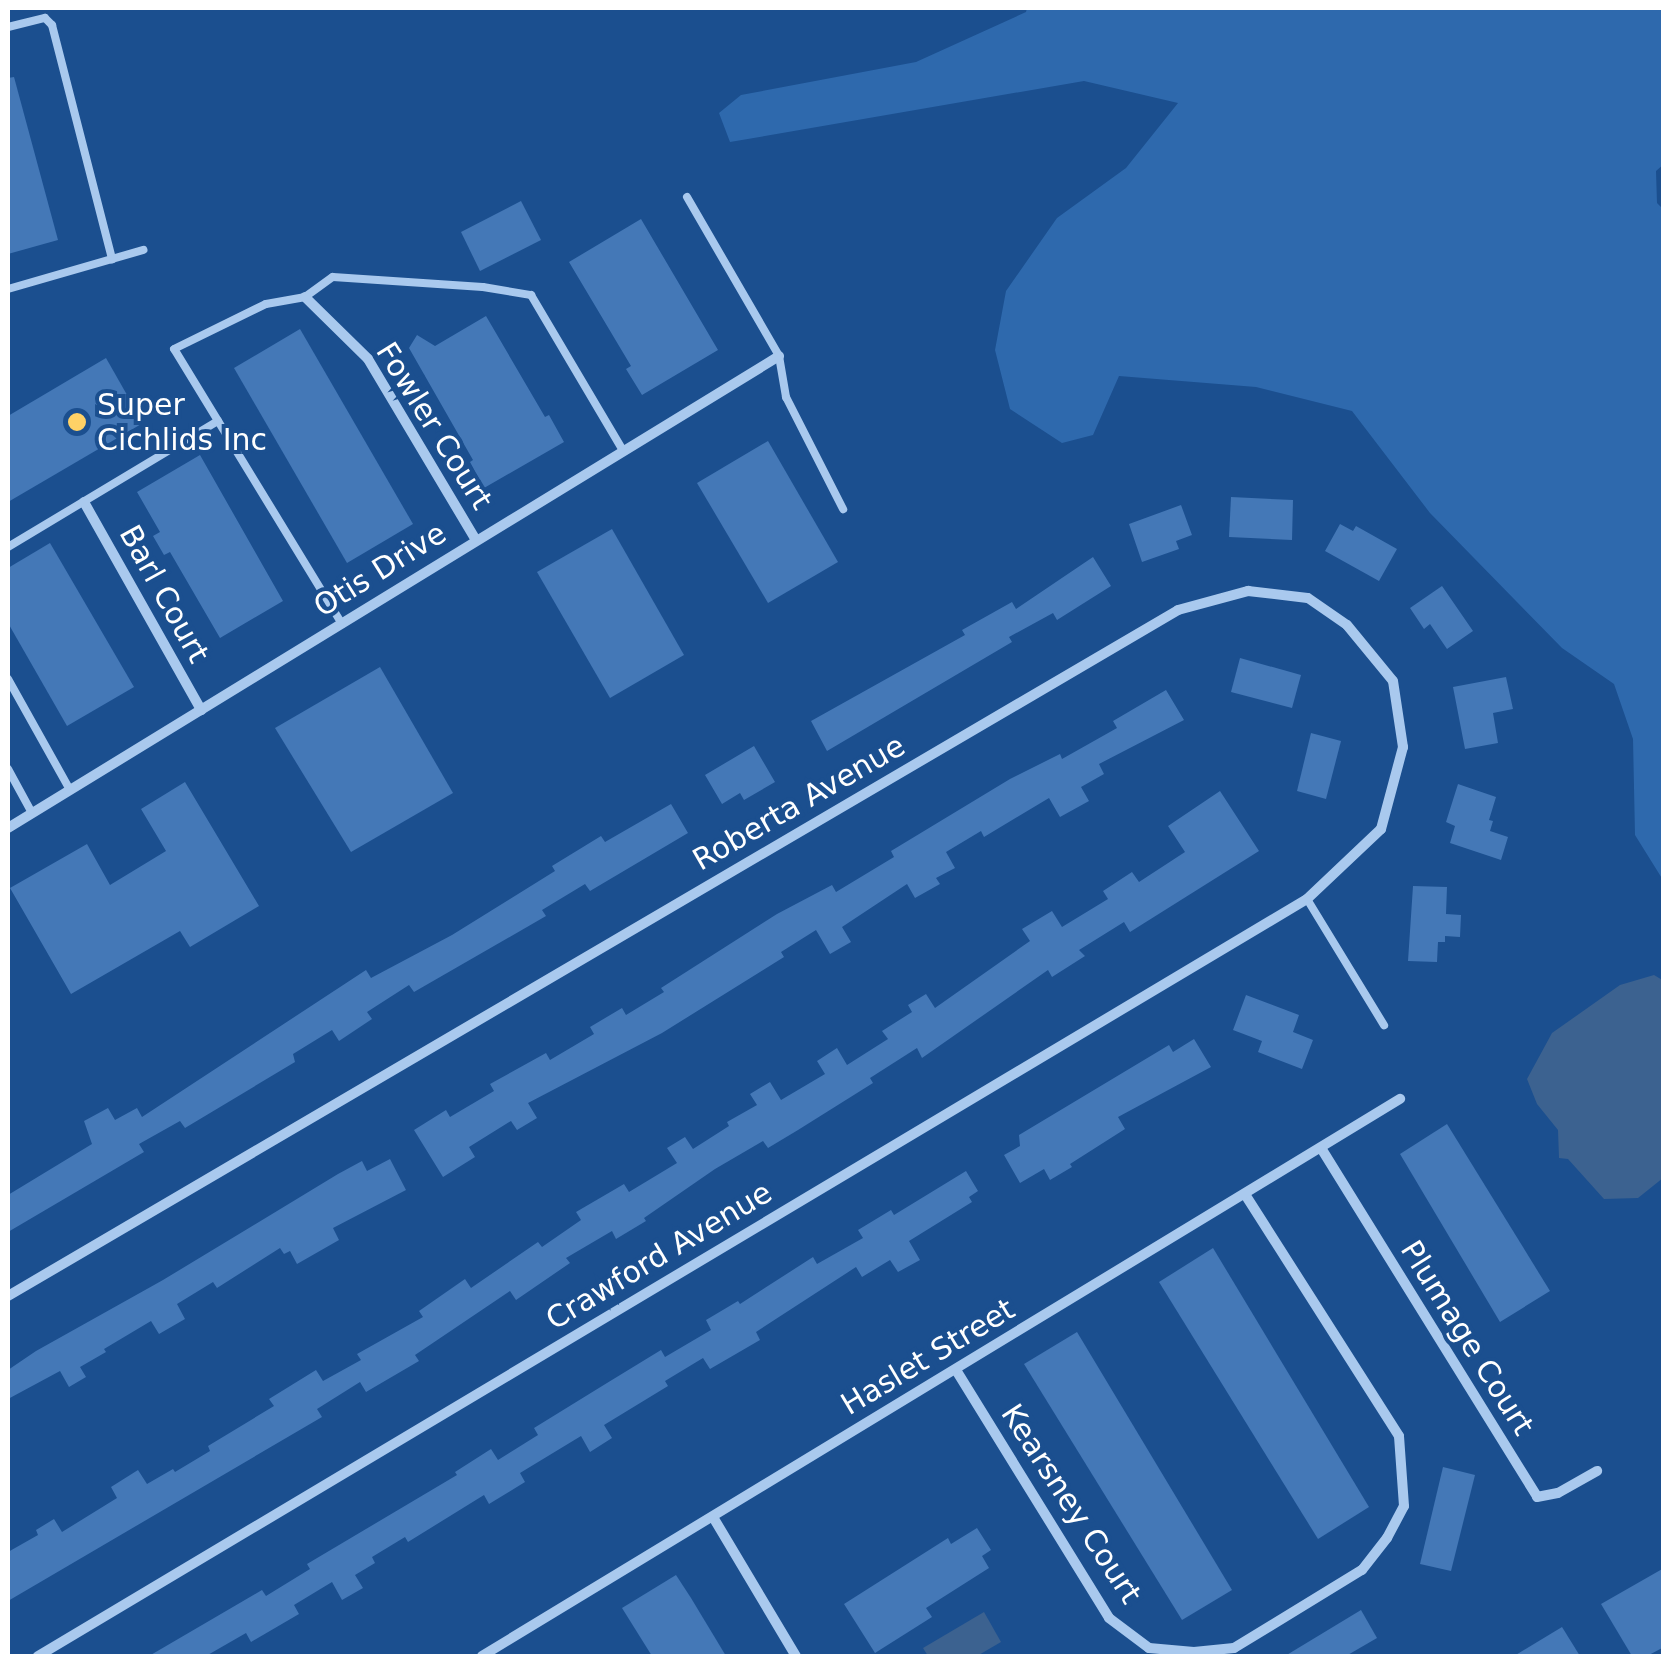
<!DOCTYPE html>
<style>
body{margin:0}
#map{position:relative;width:1671px;height:1664px;overflow:hidden;background:#1b4f8f;font-family:"DejaVu Sans",sans-serif}
div>[style]{position:absolute}
[style*='--x']{left:calc(var(--x)*1px);top:calc(var(--y)*1px);width:calc(var(--w)*1px);rotate:calc(var(--a)*1deg)}
.green>*{inset:0;background:#2e69ad}
.water>*{inset:0;background:#3c6290}
.building>*{inset:0;background:#4478b7}
.lane>*{height:8px;margin:-4px;padding:0 4px;transform-origin:4px;border-radius:4px;background:#a9c9ee}
.street>*{height:10px;margin:-5px;padding:0 5px;transform-origin:5px;border-radius:5px;background:#a9c9ee}
.dots>*{width:28px;height:28px;translate:-50% -50%;box-sizing:border-box;border:5px solid #1b4f8f;border-radius:50%}
span{translate:-50% -50%;white-space:nowrap;text-align:center;line-height:1.15;-webkit-text-stroke:8px #1b4f8f;paint-order:stroke}
.poi-label{font-size:30px;color:#fff}
.left{translate:0 -50%;text-align:left}
.street-label{font-size:30px;color:#fff}
.frame{position:absolute;inset:0;border:10px solid #fff;pointer-events:none}
</style>
<div id="map">
<div class="green">
<i style="clip-path:polygon(1027px 8px,1663px 8px,1664px 164px,1656px 171px,1657px 203px,1664px 210px,1663px 880px,1635px 835px,1633px 739px,1614px 684px,1562px 648px,1430px 513px,1352px 411px,1256px 387px,1119px 376px,1093px 435px,1062px 443px,1010px 409px,995px 350px,1006px 291px,1057px 218px,1126px 168px,1178px 103px,1084px 81px,730px 142px,719px 113px,741px 95px,916px 62px,1026px 12px)"></i>
</div>
<div class="water">
<i style="clip-path:polygon(1654px 975px,1664px 981px,1663px 1178px,1638px 1198px,1604px 1199px,1568px 1159px,1559px 1158px,1558px 1130px,1537px 1104px,1527px 1079px,1552px 1033px,1620px 985px)"></i>
<i style="clip-path:polygon(984px 1612px,1001px 1642px,977px 1656px,928px 1656px,923px 1648px)"></i>
</div>
<div class="building">
<i style="clip-path:polygon(14px 77px,58px 240px,8px 254px,8px 78px)"></i>
<i style="clip-path:polygon(521px 201px,541px 240px,480px 271px,461px 232px)"></i>
<i style="clip-path:polygon(641px 219px,718px 350px,642px 395px,626px 369px,631px 366px,569px 262px)"></i>
<i style="clip-path:polygon(486px 316px,545px 417px,549px 415px,564px 442px,484px 488px,470px 462px,473px 460px,409px 348px,417px 335px,435px 346px)"></i>
<i style="clip-path:polygon(300px 329px,413px 524px,347px 563px,234px 368px)"></i>
<i style="clip-path:polygon(106px 358px,143px 423px,8px 502px,8px 416px)"></i>
<i style="clip-path:polygon(768px 441px,838px 562px,768px 603px,697px 483px)"></i>
<i style="clip-path:polygon(200px 455px,283px 601px,220px 638px,170px 552px,164px 555px,153px 536px,160px 532px,137px 492px)"></i>
<i style="clip-path:polygon(1231px 497px,1293px 500px,1292px 540px,1229px 537px)"></i>
<i style="clip-path:polygon(1181px 505px,1192px 535px,1176px 541px,1179px 549px,1142px 562px,1129px 524px)"></i>
<i style="clip-path:polygon(1340px 524px,1353px 531px,1356px 526px,1397px 549px,1379px 581px,1325px 551px)"></i>
<i style="clip-path:polygon(612px 529px,684px 655px,610px 698px,537px 572px)"></i>
<i style="clip-path:polygon(50px 543px,134px 687px,67px 726px,8px 623px,8px 568px)"></i>
<i style="clip-path:polygon(1093px 557px,1111px 586px,1057px 620px,1053px 613px,1009px 637px,1012px 642px,827px 751px,811px 721px,965px 635px,962px 630px,1012px 602px,1016px 609px)"></i>
<i style="clip-path:polygon(1442px 586px,1473px 631px,1447px 649px,1430px 624px,1424px 629px,1410px 608px)"></i>
<i style="clip-path:polygon(1240px 658px,1301px 675px,1292px 708px,1231px 692px)"></i>
<i style="clip-path:polygon(380px 667px,453px 793px,351px 852px,275px 728px)"></i>
<i style="clip-path:polygon(1506px 677px,1513px 709px,1493px 713px,1498px 743px,1465px 749px,1453px 687px)"></i>
<i style="clip-path:polygon(1166px 690px,1184px 720px,1099px 764px,1104px 774px,1081px 787px,1089px 801px,1060px 817px,1049px 798px,984px 837px,981px 831px,946px 852px,955px 868px,936px 878px,940px 884px,915px 898px,907px 884px,842px 927px,851px 942px,830px 954px,816px 930px,781px 952px,784px 957px,662px 1033px,528px 1103px,537px 1118px,517px 1130px,511px 1121px,469px 1147px,475px 1157px,443px 1177px,414px 1130px,446px 1110px,450px 1117px,494px 1091px,490px 1084px,546px 1053px,550px 1060px,594px 1034px,590px 1027px,622px 1008px,626px 1015px,664px 992px,661px 988px,777px 914px,832px 885px,836px 892px,894px 857px,891px 851px,1010px 779px,1060px 754px,1062px 759px,1117px 728px,1113px 721px)"></i>
<i style="clip-path:polygon(1311px 733px,1341px 741px,1326px 799px,1297px 791px)"></i>
<i style="clip-path:polygon(754px 746px,775px 782px,744px 800px,740px 793px,722px 804px,705px 775px)"></i>
<i style="clip-path:polygon(185px 782px,259px 906px,190px 947px,180px 931px,71px 994px,10px 888px,87px 844px,110px 885px,166px 851px,141px 809px)"></i>
<i style="clip-path:polygon(1458px 784px,1496px 797px,1489px 820px,1493px 821px,1490px 831px,1508px 837px,1501px 860px,1450px 843px,1455px 826px,1446px 822px)"></i>
<i style="clip-path:polygon(1220px 791px,1259px 851px,1130px 932px,1124px 922px,1079px 950px,1085px 956px,1052px 977px,1048px 970px,922px 1058px,917px 1048px,870px 1078px,873px 1083px,798px 1130px,768px 1148px,763px 1141px,715px 1169px,644px 1218px,646px 1221px,616px 1239px,612px 1231px,566px 1258px,570px 1263px,516px 1300px,510px 1291px,415px 1355px,419px 1361px,366px 1392px,360px 1382px,317px 1409px,322px 1417px,8px 1601px,8px 1552px,38px 1535px,36px 1530px,54px 1519px,62px 1532px,117px 1498px,111px 1487px,138px 1470px,147px 1484px,173px 1469px,175px 1472px,210px 1451px,208px 1446px,274px 1406px,269px 1399px,316px 1370px,323px 1381px,361px 1360px,357px 1354px,423px 1317px,419px 1311px,465px 1279px,471px 1288px,538px 1242px,542px 1247px,581px 1220px,576px 1212px,624px 1184px,629px 1192px,677px 1163px,667px 1148px,685px 1137px,693px 1149px,729px 1126px,727px 1122px,757px 1105px,750px 1094px,770px 1082px,781px 1100px,825px 1074px,817px 1061px,837px 1048px,847px 1065px,888px 1039px,882px 1031px,912px 1012px,908px 1005px,926px 994px,935px 1008px,1030px 941px,1022px 929px,1052px 911px,1062px 927px,1108px 899px,1103px 891px,1132px 872px,1139px 882px,1185px 852px,1168px 826px)"></i>
<i style="clip-path:polygon(671px 804px,688px 833px,590px 891px,585px 884px,542px 910px,546px 916px,414px 992px,409px 985px,367px 1012px,372px 1019px,339px 1041px,332px 1030px,293px 1054px,295px 1062px,185px 1128px,180px 1121px,139px 1144px,144px 1152px,8px 1232px,8px 1195px,92px 1144px,84px 1121px,108px 1108px,115px 1120px,137px 1108px,142px 1117px,366px 970px,371px 978px,452px 935px,555px 871px,552px 866px,601px 836px,605px 842px)"></i>
<i style="clip-path:polygon(1413px 886px,1447px 887px,1446px 914px,1461px 915px,1460px 937px,1445px 936px,1445px 942px,1438px 942px,1437px 962px,1408px 961px)"></i>
<i style="clip-path:polygon(1246px 995px,1299px 1015px,1293px 1032px,1313px 1040px,1302px 1069px,1258px 1052px,1262px 1041px,1233px 1030px)"></i>
<i style="clip-path:polygon(1194px 1039px,1211px 1067px,1118px 1117px,1125px 1129px,1070px 1164px,1072px 1167px,1050px 1180px,1044px 1169px,1020px 1183px,1004px 1155px,1020px 1146px,1019px 1135px,1169px 1045px,1173px 1052px)"></i>
<i style="clip-path:polygon(1447px 1124px,1550px 1291px,1500px 1322px,1400px 1154px)"></i>
<i style="clip-path:polygon(390px 1159px,406px 1190px,333px 1228px,339px 1240px,297px 1264px,290px 1251px,284px 1254px,280px 1248px,217px 1288px,213px 1282px,177px 1304px,185px 1319px,159px 1334px,151px 1321px,104px 1349px,106px 1352px,80px 1367px,86px 1377px,69px 1387px,60px 1371px,8px 1399px,8px 1370px,36px 1351px,163px 1280px,338px 1174px,362px 1161px,367px 1171px)"></i>
<i style="clip-path:polygon(966px 1171px,978px 1191px,969px 1197px,972px 1202px,909px 1241px,920px 1260px,898px 1272px,890px 1260px,862px 1277px,856px 1267px,756px 1332px,760px 1340px,710px 1369px,703px 1358px,665px 1381px,668px 1386px,604px 1425px,612px 1438px,590px 1452px,581px 1436px,520px 1473px,525px 1482px,489px 1504px,484px 1495px,408px 1542px,405px 1537px,372px 1557px,375px 1563px,355px 1575px,363px 1588px,342px 1600px,332px 1582px,294px 1605px,299px 1614px,251px 1642px,246px 1633px,206px 1656px,149px 1656px,262px 1590px,266px 1596px,310px 1569px,307px 1564px,457px 1475px,455px 1472px,491px 1449px,498px 1460px,538px 1435px,534px 1428px,607px 1383px,661px 1350px,665px 1357px,711px 1330px,706px 1320px,738px 1301px,740px 1304px,813px 1257px,817px 1264px,863px 1238px,858px 1230px,891px 1210px,894px 1215px)"></i>
<i style="clip-path:polygon(1213px 1248px,1369px 1507px,1318px 1539px,1159px 1282px)"></i>
<i style="clip-path:polygon(1077px 1332px,1232px 1590px,1182px 1620px,1024px 1364px)"></i>
<i style="clip-path:polygon(1443px 1467px,1475px 1475px,1451px 1571px,1420px 1564px)"></i>
<i style="clip-path:polygon(977px 1528px,991px 1550px,982px 1556px,989px 1568px,926px 1608px,932px 1617px,875px 1653px,844px 1604px,948px 1538px,951px 1544px)"></i>
<i style="clip-path:polygon(1664px 1568px,1664px 1647px,1647px 1656px,1632px 1656px,1601px 1604px)"></i>
<i style="clip-path:polygon(676px 1575px,691px 1598px,726px 1656px,652px 1656px,622px 1608px)"></i>
<i style="clip-path:polygon(1361px 1610px,1377px 1638px,1346px 1656px,1285px 1656px)"></i>
<i style="clip-path:polygon(1562px 1627px,1580px 1656px,1514px 1656px)"></i>
</div>
<div class="lane">
<i style="--x:8;--y:27;--w:38;--a:-14"></i>
<i style="--x:45;--y:18;--w:10;--a:45"></i>
<i style="--x:52;--y:25;--w:242;--a:75.6"></i>
<i style="--x:687;--y:197;--w:184;--a:59.9"></i>
<i style="--x:779;--y:356;--w:42;--a:80.3"></i>
<i style="--x:786;--y:397;--w:126;--a:63"></i>
<i style="--x:8;--y:289;--w:141;--a:-16.1"></i>
<i style="--x:8;--y:547;--w:245;--a:-31"></i>
<i style="--x:342;--y:624;--w:322;--a:-121.4"></i>
<i style="--x:174;--y:349;--w:102;--a:-26.1"></i>
<i style="--x:266;--y:304;--w:40;--a:-10"></i>
<i style="--x:305;--y:297;--w:34;--a:-36"></i>
<i style="--x:333;--y:277;--w:150;--a:3.8"></i>
<i style="--x:483;--y:287;--w:49;--a:9.5"></i>
<i style="--x:531;--y:295;--w:182;--a:59.4"></i>
<i style="--x:8;--y:679;--w:127;--a:60.8"></i>
<i style="--x:8;--y:769;--w:50;--a:61.4"></i>
<i style="--x:1307;--y:899;--w:148;--a:58.6"></i>
</div>
<div class="street">
<i style="--x:305;--y:297;--w:88;--a:44.5"></i>
<i style="--x:368;--y:359;--w:211;--a:59.2"></i>
<i style="--x:84;--y:502;--w:239;--a:60.6"></i>
<i style="--x:8;--y:828;--w:904;--a:-31.47"></i>
<i style="--x:1321;--y:1148;--w:410;--a:58.2"></i>
<i style="--x:1537;--y:1497;--w:21;--a:-11"></i>
<i style="--x:1558;--y:1493;--w:45;--a:-29.4"></i>
<i style="--x:8;--y:1296;--w:1356;--a:-30.38"></i>
<i style="--x:1178;--y:610;--w:73;--a:-15.2"></i>
<i style="--x:1248;--y:591;--w:60;--a:6.7"></i>
<i style="--x:1308;--y:598;--w:47;--a:34.7"></i>
<i style="--x:1347;--y:625;--w:72;--a:50.6"></i>
<i style="--x:1393;--y:681;--w:67;--a:81.4"></i>
<i style="--x:1403;--y:747;--w:85;--a:105"></i>
<i style="--x:1381;--y:829;--w:102;--a:136.6"></i>
<i style="--x:1307;--y:899;--w:1478;--a:149.18"></i>
<i style="--x:956;--y:1370;--w:291;--a:58.3"></i>
<i style="--x:1109;--y:1618;--w:50;--a:36.9"></i>
<i style="--x:1149;--y:1648;--w:45;--a:5.1"></i>
<i style="--x:1194;--y:1652;--w:40;--a:-5.7"></i>
<i style="--x:1234;--y:1648;--w:150;--a:-31.4"></i>
<i style="--x:1362;--y:1570;--w:41;--a:-52"></i>
<i style="--x:1387;--y:1538;--w:36;--a:-62"></i>
<i style="--x:1404;--y:1506;--w:70;--a:-94.1"></i>
<i style="--x:1399;--y:1436;--w:287;--a:-122.5"></i>
<i style="--x:713;--y:1517;--w:162;--a:59.2"></i>
<i style="--x:482;--y:1656;--w:1074;--a:-31.25"></i>
</div>
<div class="dots">
<i style="left:77px;top:422px;background:#ffd166"></i>
</div>
<div class="poi-label">
<span class="left" style="left:97px;top:422px">Super<br>Cichlids Inc</span>
</div>
<div class="street-label">
<span style="left:434px;top:426px;rotate:58deg">Fowler Court</span>
<span style="left:380px;top:570px;rotate:-32deg">Otis Drive</span>
<span style="left:164px;top:594px;rotate:61deg">Barl Court</span>
<span style="left:799px;top:803px;rotate:-30deg">Roberta Avenue</span>
<span style="left:659px;top:1256px;rotate:-31deg">Crawford Avenue</span>
<span style="left:1467px;top:1338px;rotate:58deg">Plumage Court</span>
<span style="left:928px;top:1357px;rotate:-31deg">Haslet Street</span>
<span style="left:1071px;top:1504px;rotate:57deg">Kearsney Court</span>
</div>
<div class="frame"></div>
</div>
